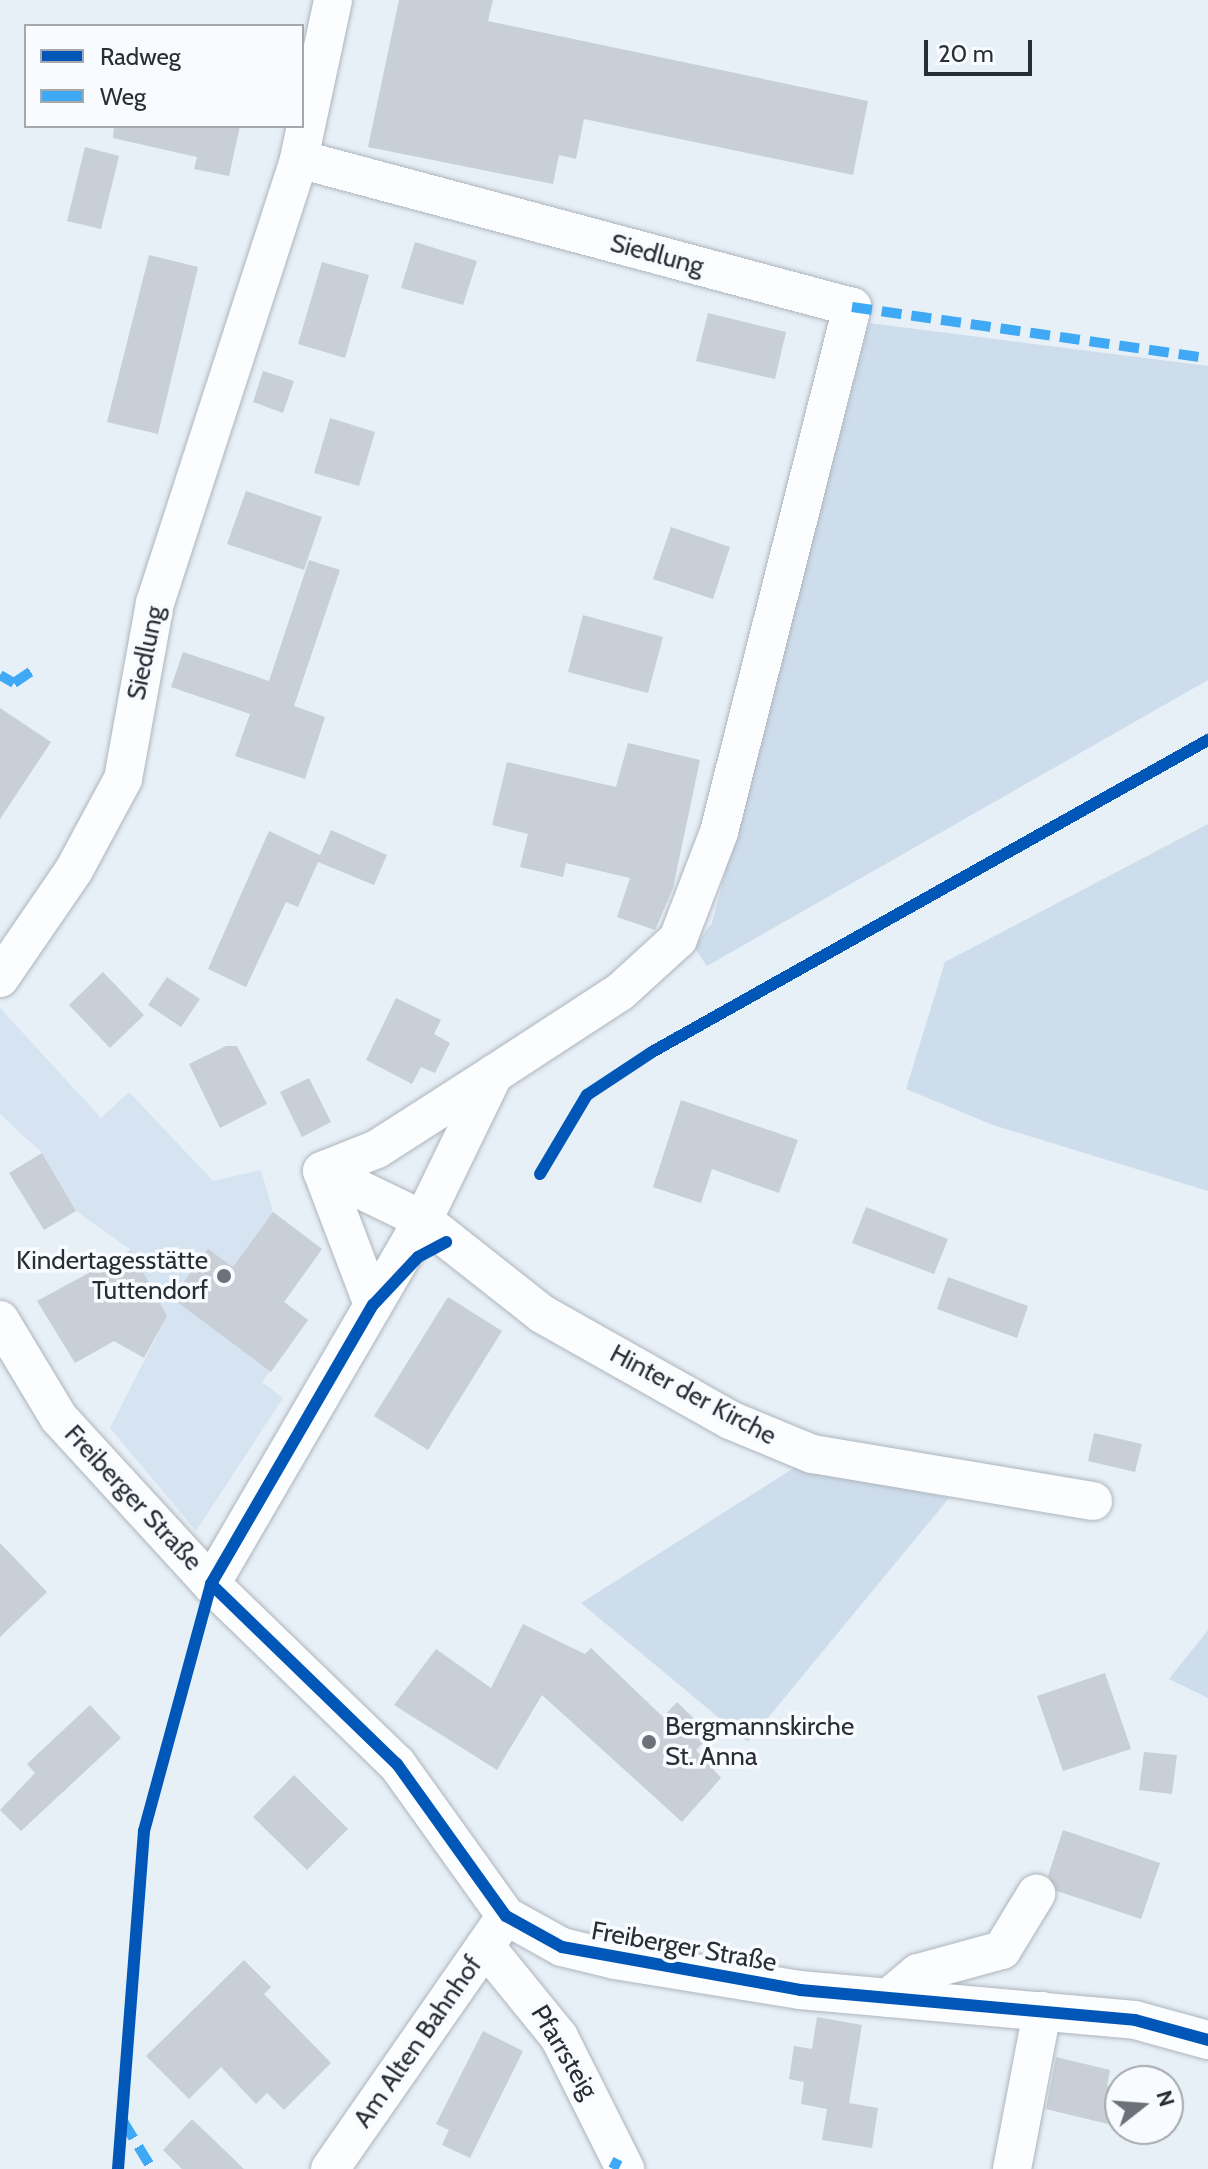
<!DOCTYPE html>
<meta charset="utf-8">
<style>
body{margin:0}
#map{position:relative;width:1208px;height:2169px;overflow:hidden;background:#e7eff7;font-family:Cabin,sans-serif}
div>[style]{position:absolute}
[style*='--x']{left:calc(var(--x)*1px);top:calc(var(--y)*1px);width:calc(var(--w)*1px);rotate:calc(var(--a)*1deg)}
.built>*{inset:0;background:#d6e3f1}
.green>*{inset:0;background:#ceddeb}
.building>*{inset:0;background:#c8cfd6}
.roads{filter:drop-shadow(0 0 2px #aeb5bc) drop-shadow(0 0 2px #aeb5bc)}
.minor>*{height:38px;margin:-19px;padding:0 19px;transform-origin:19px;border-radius:19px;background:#fbfdfe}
.quiet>*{height:10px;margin-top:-5px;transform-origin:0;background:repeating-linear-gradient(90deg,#3fa9f5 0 20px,transparent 0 30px)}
.cycleway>*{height:12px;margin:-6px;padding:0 6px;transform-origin:6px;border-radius:6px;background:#0057b8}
.dots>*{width:22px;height:22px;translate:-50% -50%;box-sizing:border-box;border:4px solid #f8fbff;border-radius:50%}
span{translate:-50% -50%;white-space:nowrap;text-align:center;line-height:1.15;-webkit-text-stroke:7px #f8fbff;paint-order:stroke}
.street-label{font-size:26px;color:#282e35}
.poi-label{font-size:26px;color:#282e35}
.right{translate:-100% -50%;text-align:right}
.left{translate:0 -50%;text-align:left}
.legend{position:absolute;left:24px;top:24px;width:280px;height:104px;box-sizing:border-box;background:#f8fbff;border:2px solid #a5a9ae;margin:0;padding:10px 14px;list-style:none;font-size:24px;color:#282e35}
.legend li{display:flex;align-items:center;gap:16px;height:40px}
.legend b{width:40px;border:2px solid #a5a9ae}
.north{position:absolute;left:1104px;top:2065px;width:80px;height:80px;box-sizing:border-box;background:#f8fbff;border:2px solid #a5a9ae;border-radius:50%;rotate:73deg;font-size:22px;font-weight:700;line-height:32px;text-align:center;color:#282e35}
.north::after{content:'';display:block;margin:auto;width:28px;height:36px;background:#6b7279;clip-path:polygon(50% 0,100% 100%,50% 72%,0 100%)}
.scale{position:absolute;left:924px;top:40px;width:108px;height:36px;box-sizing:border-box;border:4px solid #282e35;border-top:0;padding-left:10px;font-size:24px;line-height:28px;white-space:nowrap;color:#282e35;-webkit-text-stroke:6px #f8fbff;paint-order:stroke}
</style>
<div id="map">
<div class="built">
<i style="clip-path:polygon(0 1008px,101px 1118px,129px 1092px,213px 1181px,261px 1170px,273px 1212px,322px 1249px,284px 1302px,308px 1320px,262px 1382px,283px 1398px,196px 1531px,110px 1428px,167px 1316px,131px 1250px,76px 1211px,42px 1153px,0 1114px)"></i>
</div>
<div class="green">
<i style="clip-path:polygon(869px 323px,1208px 366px,1208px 680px,707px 966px,694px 947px,712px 923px)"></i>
<i style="clip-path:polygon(1208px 824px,1208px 1191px,993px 1125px,906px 1089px,945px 962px)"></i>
<i style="clip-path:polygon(797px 1466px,949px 1498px,748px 1742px,581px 1603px)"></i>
<i style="clip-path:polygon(1208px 1630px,1208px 1698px,1169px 1679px)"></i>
</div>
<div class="building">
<i style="clip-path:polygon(399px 0,493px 0,488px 21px,868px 101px,853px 175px,584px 119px,576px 159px,559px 155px,553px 184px,368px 147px)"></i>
<i style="clip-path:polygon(114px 126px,240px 126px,229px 176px,194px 169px,197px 157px,113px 138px)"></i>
<i style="clip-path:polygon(85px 147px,119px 156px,101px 229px,67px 221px)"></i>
<i style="clip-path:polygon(415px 242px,477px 261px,463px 305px,401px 288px)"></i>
<i style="clip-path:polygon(149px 255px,198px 267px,158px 434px,107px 422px)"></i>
<i style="clip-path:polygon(322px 262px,369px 275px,345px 358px,298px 344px)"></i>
<i style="clip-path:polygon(708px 313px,786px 332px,775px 379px,696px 361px)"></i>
<i style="clip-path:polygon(263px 371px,294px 381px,283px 413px,253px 402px)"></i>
<i style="clip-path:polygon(330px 418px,375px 432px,359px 486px,314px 473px)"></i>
<i style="clip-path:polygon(246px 491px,322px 517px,304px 570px,227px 544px)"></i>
<i style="clip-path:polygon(671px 527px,730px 547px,713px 599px,653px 579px)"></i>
<i style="clip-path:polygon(309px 560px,340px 570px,294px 706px,325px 717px,305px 779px,235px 756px,250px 714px,171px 687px,183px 652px,269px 681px)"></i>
<i style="clip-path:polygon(583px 615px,663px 637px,648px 693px,568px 672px)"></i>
<i style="clip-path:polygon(0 708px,51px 742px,0 819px)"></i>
<i style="clip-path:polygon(628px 743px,700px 760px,673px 888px,655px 930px,617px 917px,630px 878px,566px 863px,563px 877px,520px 867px,528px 834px,492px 825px,507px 762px,616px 787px)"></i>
<i style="clip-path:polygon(331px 830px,387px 855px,374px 885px,318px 862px,298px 907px,286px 902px,246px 987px,208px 969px,269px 831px,320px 855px)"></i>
<i style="clip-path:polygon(103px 972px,144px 1015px,110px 1048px,69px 1005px)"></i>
<i style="clip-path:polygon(167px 977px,200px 999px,181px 1027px,148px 1005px)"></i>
<i style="clip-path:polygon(396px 998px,441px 1020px,434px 1034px,450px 1043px,435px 1073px,421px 1067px,412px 1084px,366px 1060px)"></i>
<i style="clip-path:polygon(226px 1046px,237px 1046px,267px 1104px,220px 1128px,189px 1064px)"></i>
<i style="clip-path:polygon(309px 1078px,331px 1122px,302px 1137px,280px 1092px)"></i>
<i style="clip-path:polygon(681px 1100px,798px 1140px,779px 1193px,712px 1169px,701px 1203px,653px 1187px)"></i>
<i style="clip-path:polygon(42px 1153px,76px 1211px,44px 1230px,9px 1173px)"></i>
<i style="clip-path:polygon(866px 1207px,948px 1239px,934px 1274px,852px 1243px)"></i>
<i style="clip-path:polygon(273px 1212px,322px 1249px,284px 1302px,308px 1320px,271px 1372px,172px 1298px,208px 1249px,233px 1267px)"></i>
<i style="clip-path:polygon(131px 1250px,167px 1316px,144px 1358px,114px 1341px,75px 1363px,37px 1301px)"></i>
<i style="clip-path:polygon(948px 1277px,1028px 1306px,1017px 1338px,937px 1309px)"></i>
<i style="clip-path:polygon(448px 1297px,502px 1331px,428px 1450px,374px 1416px)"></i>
<i style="clip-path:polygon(1094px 1433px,1142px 1444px,1135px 1472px,1088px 1461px)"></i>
<i style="clip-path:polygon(0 1543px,47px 1592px,0 1637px)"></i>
<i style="clip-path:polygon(523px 1624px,585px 1654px,591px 1648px,663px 1717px,677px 1702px,711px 1735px,696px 1750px,721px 1778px,682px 1822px,542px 1695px,497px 1770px,394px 1705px,436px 1649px,491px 1688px)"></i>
<i style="clip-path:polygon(1105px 1673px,1131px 1749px,1063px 1771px,1037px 1696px)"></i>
<i style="clip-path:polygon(90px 1705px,121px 1738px,21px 1831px,0 1810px,35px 1773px,27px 1764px)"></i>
<i style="clip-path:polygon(1144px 1752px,1177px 1755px,1172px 1794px,1139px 1790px)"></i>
<i style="clip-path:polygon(294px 1775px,348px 1829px,307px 1870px,253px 1817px)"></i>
<i style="clip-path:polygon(1063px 1830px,1160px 1863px,1141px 1919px,1057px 1891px,1048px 1876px)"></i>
<i style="clip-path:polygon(244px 1960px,271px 1987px,264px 1994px,331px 2063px,284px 2110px,267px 2093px,256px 2104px,221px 2067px,189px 2099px,146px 2056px)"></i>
<i style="clip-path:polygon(817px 2017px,862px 2025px,849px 2103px,878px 2108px,872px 2148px,822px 2140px,827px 2109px,801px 2104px,804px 2082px,789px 2079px,794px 2046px,812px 2049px)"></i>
<i style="clip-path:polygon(483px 2031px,523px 2051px,470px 2158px,442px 2145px,449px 2130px,436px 2124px)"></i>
<i style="clip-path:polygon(1056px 2057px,1110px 2070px,1107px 2086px,1120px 2089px,1120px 2127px,1046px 2109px)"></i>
<i style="clip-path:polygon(192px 2119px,244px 2169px,182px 2169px,163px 2150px)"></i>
</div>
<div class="roads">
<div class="minor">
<i style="--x:0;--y:978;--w:131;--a:-55.6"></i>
<i style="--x:74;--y:870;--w:103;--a:-61.7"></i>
<i style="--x:123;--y:779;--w:179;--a:-79.7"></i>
<i style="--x:155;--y:603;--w:467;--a:-72"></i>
<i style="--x:299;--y:159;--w:163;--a:-77.9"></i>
<i style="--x:322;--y:1171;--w:59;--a:-21.8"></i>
<i style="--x:377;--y:1149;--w:139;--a:-32.7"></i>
<i style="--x:373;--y:1305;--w:143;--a:-110.8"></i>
<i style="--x:322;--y:1171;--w:112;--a:25.9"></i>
<i style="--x:423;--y:1220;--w:152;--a:38.3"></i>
<i style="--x:542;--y:1314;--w:216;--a:29.4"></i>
<i style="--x:730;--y:1420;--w:89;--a:22.5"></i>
<i style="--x:812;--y:1454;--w:285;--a:9.5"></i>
<i style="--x:0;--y:1320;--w:114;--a:59"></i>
<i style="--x:59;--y:1418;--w:225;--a:47.5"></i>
<i style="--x:211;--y:1584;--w:259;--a:44.1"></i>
<i style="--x:397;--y:1764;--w:187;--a:54.4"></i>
<i style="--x:506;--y:1916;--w:64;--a:29"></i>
<i style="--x:562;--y:1947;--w:55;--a:13.8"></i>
<i style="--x:615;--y:1960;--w:187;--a:9.2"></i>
<i style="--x:800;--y:1990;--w:336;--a:5.1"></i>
<i style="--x:1135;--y:2020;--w:76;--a:15.3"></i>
<i style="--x:211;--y:1584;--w:421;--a:-59.8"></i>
<i style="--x:423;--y:1220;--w:162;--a:-64.1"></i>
<i style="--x:494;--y:1074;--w:150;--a:-33.1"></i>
<i style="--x:620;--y:992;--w:79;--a:-42.4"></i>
<i style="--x:678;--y:939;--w:115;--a:-69"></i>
<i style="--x:719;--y:832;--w:542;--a:-75.78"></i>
<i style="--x:852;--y:307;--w:572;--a:-165.02"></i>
<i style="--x:485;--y:1946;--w:117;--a:50.9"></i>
<i style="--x:559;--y:2037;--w:148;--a:63.4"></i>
<i style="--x:888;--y:1998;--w:39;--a:-40"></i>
<i style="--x:918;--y:1973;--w:87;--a:-15.3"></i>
<i style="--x:1002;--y:1950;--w:66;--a:-58.7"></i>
<i style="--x:330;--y:2169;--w:308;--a:-55.2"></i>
<i style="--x:1012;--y:2169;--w:161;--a:-79.2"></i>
</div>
</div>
<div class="quiet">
<i style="--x:852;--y:307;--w:360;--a:8.2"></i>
<i style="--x:0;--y:675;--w:16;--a:30"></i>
<i style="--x:14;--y:683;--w:22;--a:-34"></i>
<i style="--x:123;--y:2121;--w:56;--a:58.9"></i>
<i style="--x:613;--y:2169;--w:11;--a:-63"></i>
</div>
<div class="cycleway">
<i style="--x:540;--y:1174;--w:92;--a:-59.3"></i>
<i style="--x:587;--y:1095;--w:78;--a:-33.5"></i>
<i style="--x:652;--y:1052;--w:638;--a:-29.3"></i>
<i style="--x:211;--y:1584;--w:259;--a:44.1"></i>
<i style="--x:397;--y:1764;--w:187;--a:54.4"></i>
<i style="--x:506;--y:1916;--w:64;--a:29"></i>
<i style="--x:562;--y:1947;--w:242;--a:10.2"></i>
<i style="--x:800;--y:1990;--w:336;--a:5.1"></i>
<i style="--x:1135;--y:2020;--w:76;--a:15.3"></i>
<i style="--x:118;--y:2169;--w:339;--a:-85.6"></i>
<i style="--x:144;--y:1831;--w:256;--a:-74.8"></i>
<i style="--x:211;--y:1584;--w:323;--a:-59.9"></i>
<i style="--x:373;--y:1305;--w:66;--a:-46.8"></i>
<i style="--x:418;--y:1257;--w:32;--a:-28"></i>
</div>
<div class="dots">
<i style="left:224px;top:1276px;background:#6b7279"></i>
<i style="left:649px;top:1742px;background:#6b7279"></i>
</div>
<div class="street-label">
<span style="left:657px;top:255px;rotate:15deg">Siedlung</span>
<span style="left:146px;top:653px;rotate:-78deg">Siedlung</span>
<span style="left:693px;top:1395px;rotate:28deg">Hinter der Kirche</span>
<span style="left:133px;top:1498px;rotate:47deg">Freiberger Straße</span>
<span style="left:684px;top:1947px;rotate:10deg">Freiberger Straße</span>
<span style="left:418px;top:2042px;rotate:-55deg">Am Alten Bahnhof</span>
<span style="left:564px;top:2052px;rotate:59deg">Pfarrsteig</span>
</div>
<div class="poi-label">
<span class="right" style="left:208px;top:1276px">Kindertagesstätte<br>Tuttendorf</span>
<span class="left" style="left:665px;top:1742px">Bergmannskirche<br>St. Anna</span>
</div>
<ul class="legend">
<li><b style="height:10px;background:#0057b8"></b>Radweg</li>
<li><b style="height:10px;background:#3fa9f5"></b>Weg</li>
</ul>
<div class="north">N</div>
<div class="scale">20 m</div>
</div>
